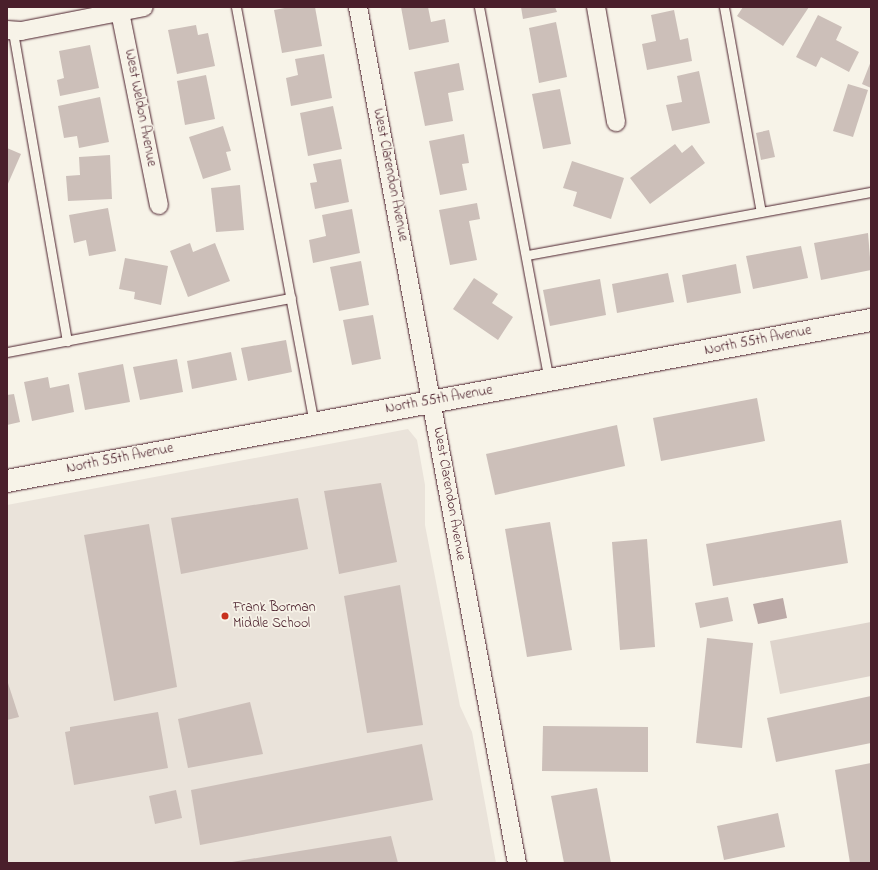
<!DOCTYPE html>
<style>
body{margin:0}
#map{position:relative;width:878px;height:870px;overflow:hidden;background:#f7f3e8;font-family:"Indie Flower",sans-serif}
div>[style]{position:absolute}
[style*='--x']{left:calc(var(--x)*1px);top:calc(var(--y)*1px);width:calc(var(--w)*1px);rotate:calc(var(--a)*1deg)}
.built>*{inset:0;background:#eae3da}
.green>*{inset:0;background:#ded4cc}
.water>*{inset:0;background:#bcaaa7}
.building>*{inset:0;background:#ccbfb9}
.roads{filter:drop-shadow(0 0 1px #4a1f2b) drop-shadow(0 0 1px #4a1f2b)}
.service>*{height:9px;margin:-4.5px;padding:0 4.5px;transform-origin:4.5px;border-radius:4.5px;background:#f7f3e8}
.minor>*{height:18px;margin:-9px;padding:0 9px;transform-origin:9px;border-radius:9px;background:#f7f3e8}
.tertiary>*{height:22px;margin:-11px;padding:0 11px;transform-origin:11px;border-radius:11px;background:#f7f3e8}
.dots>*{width:11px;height:11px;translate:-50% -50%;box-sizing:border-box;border:2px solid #f7f3e8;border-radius:50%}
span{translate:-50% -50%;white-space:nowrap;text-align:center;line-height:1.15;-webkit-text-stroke:3.5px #f7f3e8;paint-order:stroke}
.street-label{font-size:14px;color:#4a1f2b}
.poi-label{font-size:14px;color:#4a1f2b}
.left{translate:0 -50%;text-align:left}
.frame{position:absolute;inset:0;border:8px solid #4a1f2b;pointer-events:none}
</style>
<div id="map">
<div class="built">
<i style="clip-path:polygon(408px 429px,417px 440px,425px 485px,425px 525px,460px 706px,472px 732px,496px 863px,7px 863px,7px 505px)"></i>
</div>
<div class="green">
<i style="clip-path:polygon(871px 622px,871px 676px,780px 694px,770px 641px)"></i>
</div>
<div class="water">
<i style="clip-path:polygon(783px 598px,787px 618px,758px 624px,753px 604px)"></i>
</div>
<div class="building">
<i style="clip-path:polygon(290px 7px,315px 7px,322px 46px,282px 53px,274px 10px)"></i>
<i style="clip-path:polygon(401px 7px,428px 7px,431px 22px,445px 19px,449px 42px,409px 50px)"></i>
<i style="clip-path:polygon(521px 7px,555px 7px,557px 12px,523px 19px)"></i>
<i style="clip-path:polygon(743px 7px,809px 7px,783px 46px,737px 16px)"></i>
<i style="clip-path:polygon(674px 10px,680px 40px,688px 38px,692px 61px,647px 70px,642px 44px,656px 41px,651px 15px)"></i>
<i style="clip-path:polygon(818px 15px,842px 27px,836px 40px,859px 52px,849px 72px,821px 57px,816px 67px,796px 57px)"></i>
<i style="clip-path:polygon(556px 22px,567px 77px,539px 83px,529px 28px)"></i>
<i style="clip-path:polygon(196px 25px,198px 35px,208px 33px,215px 66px,177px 74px,168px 30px)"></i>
<i style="clip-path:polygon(90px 45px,99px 88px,60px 96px,57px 80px,64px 78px,59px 51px)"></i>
<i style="clip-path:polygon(324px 54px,332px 98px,291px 106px,286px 78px,298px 75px,295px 59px)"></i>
<i style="clip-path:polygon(871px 61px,871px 88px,862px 84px)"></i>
<i style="clip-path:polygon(459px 63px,464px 90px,448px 93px,453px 121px,425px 126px,414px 72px)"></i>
<i style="clip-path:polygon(699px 71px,710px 123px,672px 131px,666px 105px,682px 102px,677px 76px)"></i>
<i style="clip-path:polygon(206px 75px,215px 119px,185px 125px,177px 81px)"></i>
<i style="clip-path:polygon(848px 84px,868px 90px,853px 137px,833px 131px)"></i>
<i style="clip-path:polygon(560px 89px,571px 144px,543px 149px,532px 94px)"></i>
<i style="clip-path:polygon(100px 97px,109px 142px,79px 148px,77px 136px,64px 138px,58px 106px)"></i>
<i style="clip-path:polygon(333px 106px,342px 149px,308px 156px,300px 113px)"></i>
<i style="clip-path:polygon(223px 126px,231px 151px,226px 152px,231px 170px,203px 179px,189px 137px)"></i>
<i style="clip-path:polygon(769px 130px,775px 157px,761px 160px,756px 133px)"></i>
<i style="clip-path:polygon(464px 134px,469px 163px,462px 164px,467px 190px,440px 195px,429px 141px)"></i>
<i style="clip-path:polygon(675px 144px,682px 153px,692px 145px,705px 163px,650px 204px,630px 178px)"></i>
<i style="clip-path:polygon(7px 148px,21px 154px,7px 186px)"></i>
<i style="clip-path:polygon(110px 155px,112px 199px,68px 201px,66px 176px,80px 175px,79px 157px)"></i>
<i style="clip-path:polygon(341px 159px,349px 202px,315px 209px,310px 183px,317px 182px,313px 164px)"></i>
<i style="clip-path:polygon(572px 161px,624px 178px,611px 219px,573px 206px,577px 192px,563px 188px)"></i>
<i style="clip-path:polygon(240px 185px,244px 230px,216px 232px,211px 188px)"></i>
<i style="clip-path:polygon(477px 203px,480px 219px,469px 221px,477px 260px,450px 265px,439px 210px)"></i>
<i style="clip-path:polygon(108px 208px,116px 251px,89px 256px,86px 240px,74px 243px,69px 215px)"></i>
<i style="clip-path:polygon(352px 209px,360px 253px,313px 263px,309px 240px,326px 236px,322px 215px)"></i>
<i style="clip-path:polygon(868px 233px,871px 270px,821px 280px,814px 243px)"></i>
<i style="clip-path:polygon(190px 243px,193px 252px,215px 243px,230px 281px,188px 297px,170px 251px)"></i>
<i style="clip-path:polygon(801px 246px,808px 278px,753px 289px,746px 256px)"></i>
<i style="clip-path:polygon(125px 258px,168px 266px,161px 305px,134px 299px,135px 292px,119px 289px)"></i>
<i style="clip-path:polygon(361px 261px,369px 305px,339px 311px,330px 267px)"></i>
<i style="clip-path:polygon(736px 264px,741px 293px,687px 303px,682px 275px)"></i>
<i style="clip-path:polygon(668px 273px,674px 302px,617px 313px,612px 284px)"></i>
<i style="clip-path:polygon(474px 278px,498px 294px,492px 303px,513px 317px,498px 340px,453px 309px)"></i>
<i style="clip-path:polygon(600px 279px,606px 315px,550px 326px,543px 290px)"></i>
<i style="clip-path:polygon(373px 315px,381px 359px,352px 365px,343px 320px)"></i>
<i style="clip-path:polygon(286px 340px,292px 372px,248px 381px,241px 348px)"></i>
<i style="clip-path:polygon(231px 352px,237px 380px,192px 389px,187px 361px)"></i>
<i style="clip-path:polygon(177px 359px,183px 392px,140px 400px,133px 367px)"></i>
<i style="clip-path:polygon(123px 364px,130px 402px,85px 410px,78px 373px)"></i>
<i style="clip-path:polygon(48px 377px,50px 388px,69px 384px,74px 412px,32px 421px,24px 382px)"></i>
<i style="clip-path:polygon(14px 394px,20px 422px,7px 425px,7px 395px)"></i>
<i style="clip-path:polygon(757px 398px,765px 441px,661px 461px,653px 418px)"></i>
<i style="clip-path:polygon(617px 425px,625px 466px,495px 495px,486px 454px)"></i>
<i style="clip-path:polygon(381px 483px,397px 562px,339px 574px,324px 491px)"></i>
<i style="clip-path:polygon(298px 498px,308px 549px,181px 574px,171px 518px)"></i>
<i style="clip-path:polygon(841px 520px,848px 563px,713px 586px,706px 544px)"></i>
<i style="clip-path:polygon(550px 522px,572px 650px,527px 657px,505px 529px)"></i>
<i style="clip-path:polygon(149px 524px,177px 687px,114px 701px,84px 535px)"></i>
<i style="clip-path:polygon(647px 539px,655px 647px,620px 650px,612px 542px)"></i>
<i style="clip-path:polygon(400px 585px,423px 725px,367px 733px,344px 596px)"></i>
<i style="clip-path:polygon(728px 597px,733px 621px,700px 628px,695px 603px)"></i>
<i style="clip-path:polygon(707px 638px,753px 643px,742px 748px,696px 743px)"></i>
<i style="clip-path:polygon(7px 680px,19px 717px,7px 720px)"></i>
<i style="clip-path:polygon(871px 696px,871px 743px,776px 762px,767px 718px)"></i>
<i style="clip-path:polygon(250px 702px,263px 754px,188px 768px,178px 719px)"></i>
<i style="clip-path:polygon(158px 712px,168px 768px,74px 785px,65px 732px,70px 731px,70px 727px)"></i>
<i style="clip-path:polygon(543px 726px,648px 727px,648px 772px,542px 771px)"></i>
<i style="clip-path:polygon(422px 744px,433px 800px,200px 845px,191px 790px)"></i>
<i style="clip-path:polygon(871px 763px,871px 863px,850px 863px,835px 770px)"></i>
<i style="clip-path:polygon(597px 788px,611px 863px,564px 863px,551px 796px)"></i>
<i style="clip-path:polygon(176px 790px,182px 818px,155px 824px,149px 796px)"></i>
<i style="clip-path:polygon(778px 813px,785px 847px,724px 860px,717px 826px)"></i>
<i style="clip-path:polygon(391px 836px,398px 863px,232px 863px,232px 862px)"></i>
</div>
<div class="roads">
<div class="service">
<i style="--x:236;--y:7;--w:423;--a:79.4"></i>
<i style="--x:479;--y:7;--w:380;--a:79.4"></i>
<i style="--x:724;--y:7;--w:208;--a:79.8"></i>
<i style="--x:13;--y:32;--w:314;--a:80.1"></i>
<i style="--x:527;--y:255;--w:350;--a:-10.4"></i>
<i style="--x:7;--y:352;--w:289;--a:-10.8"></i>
</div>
<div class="minor">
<i style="--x:358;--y:7;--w:871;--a:79.48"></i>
<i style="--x:596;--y:7;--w:117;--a:80.1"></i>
<i style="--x:120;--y:12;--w:197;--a:78.6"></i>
<i style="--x:7;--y:30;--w:14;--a:4"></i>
<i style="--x:21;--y:31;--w:125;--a:-11"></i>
</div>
<div class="tertiary">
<i style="--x:7;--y:481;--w:879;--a:-10.56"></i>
</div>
</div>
<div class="dots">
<i style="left:225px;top:616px;background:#c8321e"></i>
</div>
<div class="street-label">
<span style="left:140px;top:108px;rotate:79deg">West Weldon Avenue</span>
<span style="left:390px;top:175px;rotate:79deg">West Clarendon Avenue</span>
<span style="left:758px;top:341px;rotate:-11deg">North 55th Avenue</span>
<span style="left:439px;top:400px;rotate:-10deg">North 55th Avenue</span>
<span style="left:120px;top:459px;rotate:-11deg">North 55th Avenue</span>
<span style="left:449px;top:494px;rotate:80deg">West Clarendon Avenue</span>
</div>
<div class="poi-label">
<span class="left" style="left:233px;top:616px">Frank Borman<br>Middle School</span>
</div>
<div class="frame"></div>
</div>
